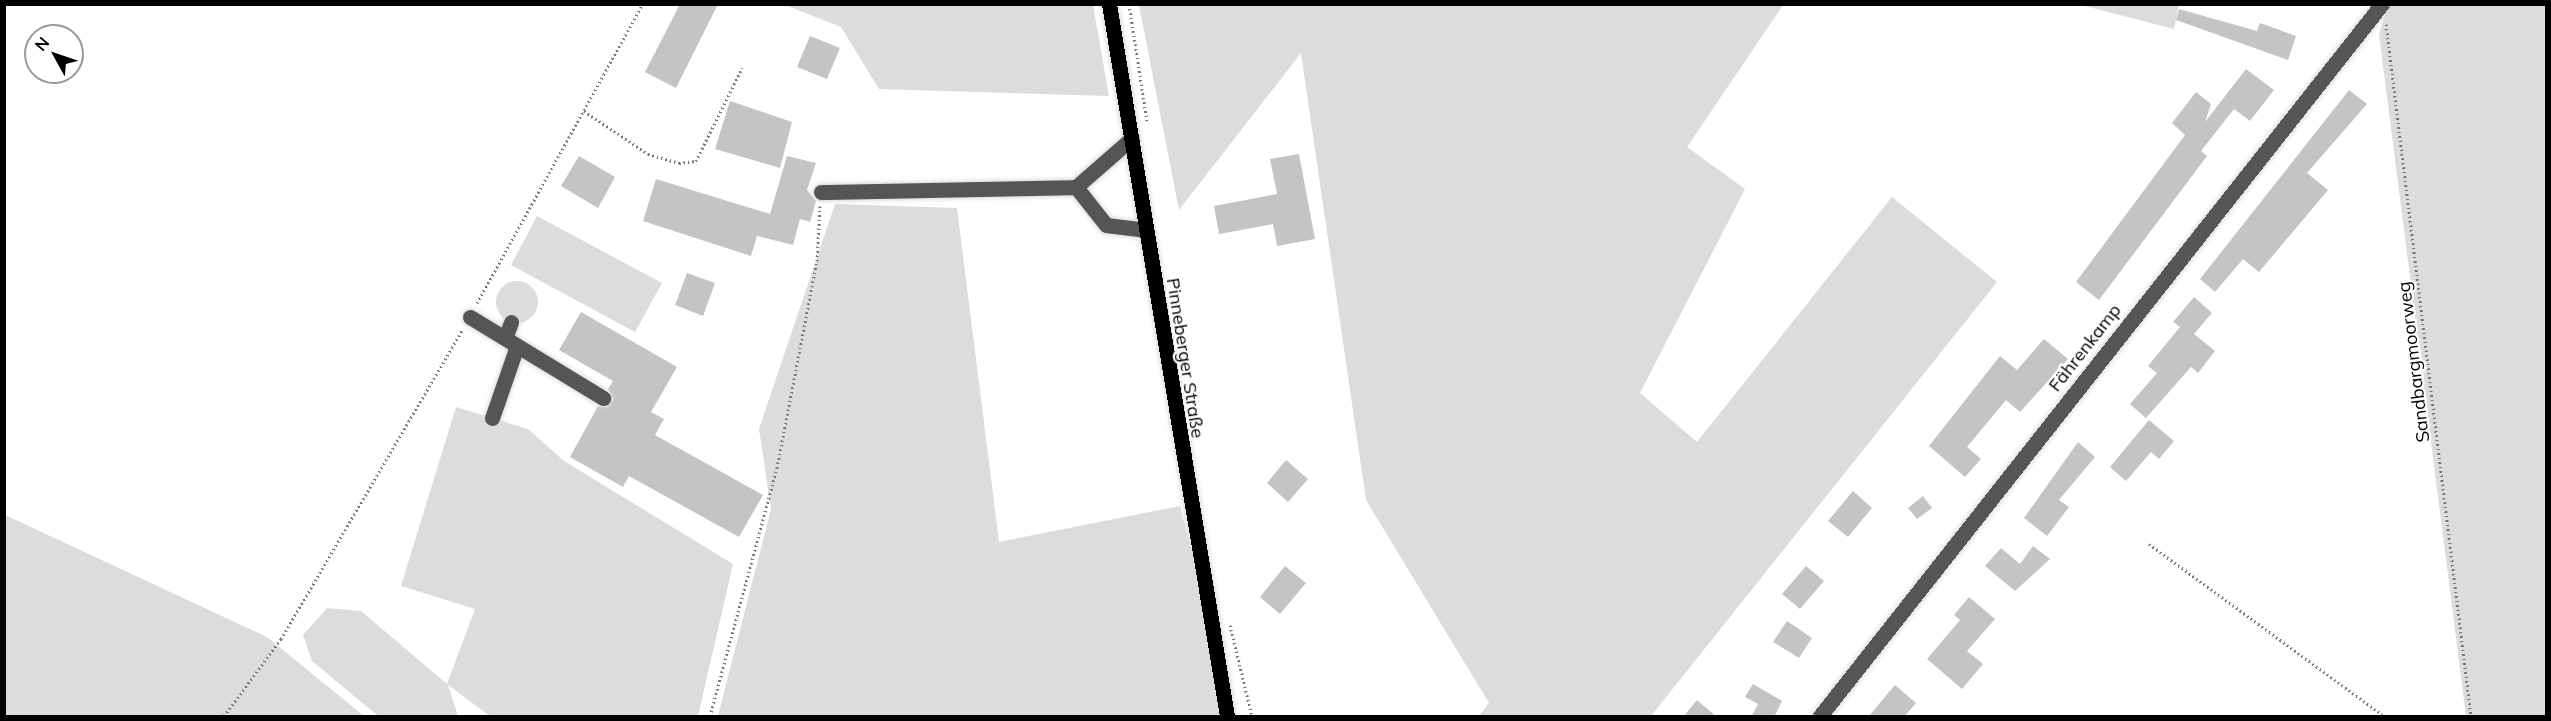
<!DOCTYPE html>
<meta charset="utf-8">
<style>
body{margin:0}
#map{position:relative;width:2551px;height:721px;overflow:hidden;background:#fff;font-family:Mulish,sans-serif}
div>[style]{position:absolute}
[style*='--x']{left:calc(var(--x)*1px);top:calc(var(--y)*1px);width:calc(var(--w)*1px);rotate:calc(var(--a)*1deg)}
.green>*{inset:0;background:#dcdcdc}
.round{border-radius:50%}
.building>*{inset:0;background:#c4c4c4}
.path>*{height:3px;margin-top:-1.5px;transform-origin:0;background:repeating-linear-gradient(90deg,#777 0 1.5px,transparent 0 4.5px)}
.roads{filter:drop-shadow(0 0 2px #dbdbdb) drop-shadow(0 0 2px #dbdbdb)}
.minor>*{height:15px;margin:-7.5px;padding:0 7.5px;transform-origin:7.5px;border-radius:7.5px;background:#555}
.major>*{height:15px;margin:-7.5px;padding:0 7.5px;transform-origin:7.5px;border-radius:7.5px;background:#000}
span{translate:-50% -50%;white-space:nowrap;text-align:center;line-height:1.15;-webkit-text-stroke:4.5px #fff;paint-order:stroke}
.street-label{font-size:18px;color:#000}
.frame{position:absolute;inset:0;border:6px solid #000;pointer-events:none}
.north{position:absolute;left:24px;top:24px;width:60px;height:60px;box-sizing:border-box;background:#fff;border:2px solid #999;border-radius:50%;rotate:310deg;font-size:16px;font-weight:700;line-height:24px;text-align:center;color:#000}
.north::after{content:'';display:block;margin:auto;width:21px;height:27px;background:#000;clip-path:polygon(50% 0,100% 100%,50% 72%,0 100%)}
</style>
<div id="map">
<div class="green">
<i style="clip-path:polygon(785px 5px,1093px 5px,1109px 96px,879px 89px,841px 27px)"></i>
<i style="clip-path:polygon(1139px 5px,1783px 5px,1687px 147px,1745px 189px,1640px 393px,1697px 442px,1892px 197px,1997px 282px,1651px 716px,1479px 716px,1489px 703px,1366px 500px,1301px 53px,1179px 210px)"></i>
<i style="clip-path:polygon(2081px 5px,2179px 5px,2174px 29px)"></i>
<i style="clip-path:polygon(2388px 5px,2546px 5px,2546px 716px,2466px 716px,2379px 34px)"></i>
<i style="clip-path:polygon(835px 204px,957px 208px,999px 542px,1180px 506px,1235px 716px,718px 716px,771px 509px,759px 429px)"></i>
<i style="clip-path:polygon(537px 216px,662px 283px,635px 332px,511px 265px)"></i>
<i class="round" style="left:496px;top:281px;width:42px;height:42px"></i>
<i style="clip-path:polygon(456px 407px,528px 429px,564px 461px,733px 564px,698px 716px,490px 716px,448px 685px,458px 716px,378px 716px,312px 661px,303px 635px,327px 608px,361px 611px,447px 684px,475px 609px,401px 586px)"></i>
<i style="clip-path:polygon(5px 515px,267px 637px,364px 716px,5px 716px)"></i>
</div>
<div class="building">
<i style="clip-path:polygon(680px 4px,718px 4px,676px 88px,645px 72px)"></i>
<i style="clip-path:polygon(2179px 9px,2257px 31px,2260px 23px,2296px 36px,2288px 60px,2176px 20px)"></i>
<i style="clip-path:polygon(810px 36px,840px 48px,827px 79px,797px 67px)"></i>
<i style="clip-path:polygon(2246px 69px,2274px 90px,2250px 121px,2234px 109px,2201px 151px,2207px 156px,2099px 300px,2076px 282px,2185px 135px,2172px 123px,2196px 92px,2211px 104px,2205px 122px)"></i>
<i style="clip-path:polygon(2349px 90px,2367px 104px,2307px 173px,2328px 190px,2259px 272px,2243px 259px,2215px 292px,2200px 279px)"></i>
<i style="clip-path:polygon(730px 101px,792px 122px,780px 168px,715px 149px)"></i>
<i style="clip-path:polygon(1299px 154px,1315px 239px,1277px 246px,1273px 224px,1219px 234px,1214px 206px,1277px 194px,1270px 159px)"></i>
<i style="clip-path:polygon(579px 156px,615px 177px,598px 208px,561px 186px)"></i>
<i style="clip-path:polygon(787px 156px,816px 163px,807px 190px,816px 201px,810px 222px,800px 219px,793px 245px,757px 236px,751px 256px,643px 221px,656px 179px,770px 214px)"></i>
<i style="clip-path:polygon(687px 273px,715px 283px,703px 316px,675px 305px)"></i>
<i style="clip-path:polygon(2194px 297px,2212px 313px,2194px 334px,2215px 351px,2198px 373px,2191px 367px,2146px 418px,2130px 404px,2157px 373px,2148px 366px,2180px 327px,2173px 322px)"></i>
<i style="clip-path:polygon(581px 312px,677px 367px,651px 412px,664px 419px,655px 435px,763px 495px,739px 537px,629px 476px,623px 487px,570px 457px,598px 406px,607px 407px,613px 399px,608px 389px,613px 381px,559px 350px)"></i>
<i style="clip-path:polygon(2044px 339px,2068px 359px,2020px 412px,2006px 400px,1967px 447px,1981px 459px,1965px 477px,1929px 446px,2000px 356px,2017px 370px)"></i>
<i style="clip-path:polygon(2149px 420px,2174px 441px,2159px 459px,2151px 452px,2126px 481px,2110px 467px)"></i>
<i style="clip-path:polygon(2078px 442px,2095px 457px,2059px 500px,2069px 507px,2047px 536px,2024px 518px)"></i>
<i style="clip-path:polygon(1286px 460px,1308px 479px,1288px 502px,1267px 483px)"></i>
<i style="clip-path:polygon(1853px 491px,1872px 508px,1848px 537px,1828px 521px)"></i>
<i style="clip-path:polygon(1923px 496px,1932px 508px,1917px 519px,1908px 508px)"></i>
<i style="clip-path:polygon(2033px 546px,2050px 559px,2015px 591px,1985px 566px,2001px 548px,2020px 564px)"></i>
<i style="clip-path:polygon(1285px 566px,1306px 583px,1280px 614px,1260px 597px)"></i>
<i style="clip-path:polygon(1806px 566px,1824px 581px,1800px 609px,1782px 594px)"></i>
<i style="clip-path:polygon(1969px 597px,1995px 619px,1967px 651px,1983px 664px,1962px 689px,1927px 659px,1960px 620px,1954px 615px)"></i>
<i style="clip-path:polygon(1787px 621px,1812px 638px,1799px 658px,1773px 642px)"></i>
<i style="clip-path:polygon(1753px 684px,1782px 701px,1774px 717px,1751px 717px,1758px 704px,1745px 697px)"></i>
<i style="clip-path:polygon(1895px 685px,1916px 703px,1904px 717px,1868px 717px)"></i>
<i style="clip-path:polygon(1697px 700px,1717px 717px,1683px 717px)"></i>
</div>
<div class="path">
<i style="--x:1129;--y:4;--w:118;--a:81.3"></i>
<i style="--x:2386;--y:24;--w:697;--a:83"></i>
<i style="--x:584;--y:111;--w:77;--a:33.9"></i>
<i style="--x:648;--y:154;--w:32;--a:16"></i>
<i style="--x:679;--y:163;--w:17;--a:-7"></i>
<i style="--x:696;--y:161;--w:104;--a:-63.7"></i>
<i style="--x:477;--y:303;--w:342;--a:-61"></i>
<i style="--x:2149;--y:544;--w:291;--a:36.2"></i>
<i style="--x:1230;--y:625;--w:94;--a:76.4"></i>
<i style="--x:224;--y:716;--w:96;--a:-53.5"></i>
<i style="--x:281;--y:639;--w:358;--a:-59.6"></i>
<i style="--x:710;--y:716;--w:257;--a:-74.9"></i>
<i style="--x:777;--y:468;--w:211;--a:-79.1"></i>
<i style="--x:817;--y:261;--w:55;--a:-86.9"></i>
</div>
<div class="roads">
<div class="minor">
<i style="--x:1076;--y:187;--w:48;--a:51.7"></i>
<i style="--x:1106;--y:225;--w:39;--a:7"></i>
<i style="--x:821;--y:192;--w:255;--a:-1.1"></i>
<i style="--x:1076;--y:187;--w:74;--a:-41.2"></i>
<i style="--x:470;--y:317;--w:156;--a:31.3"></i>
<i style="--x:505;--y:338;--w:17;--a:-69"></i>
<i style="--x:492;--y:418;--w:76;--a:-70.9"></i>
<i style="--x:1820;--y:716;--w:907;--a:-51.72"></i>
</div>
<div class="major">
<i style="--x:1109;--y:4;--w:722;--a:80.59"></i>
</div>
</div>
<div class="street-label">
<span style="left:2085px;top:348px;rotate:-52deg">Fährenkamp</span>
<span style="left:1185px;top:358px;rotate:81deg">Pinneberger Straße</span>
<span style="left:2414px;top:362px;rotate:-97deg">Sandbargmoorweg</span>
</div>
<div class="frame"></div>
<div class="north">N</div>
</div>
